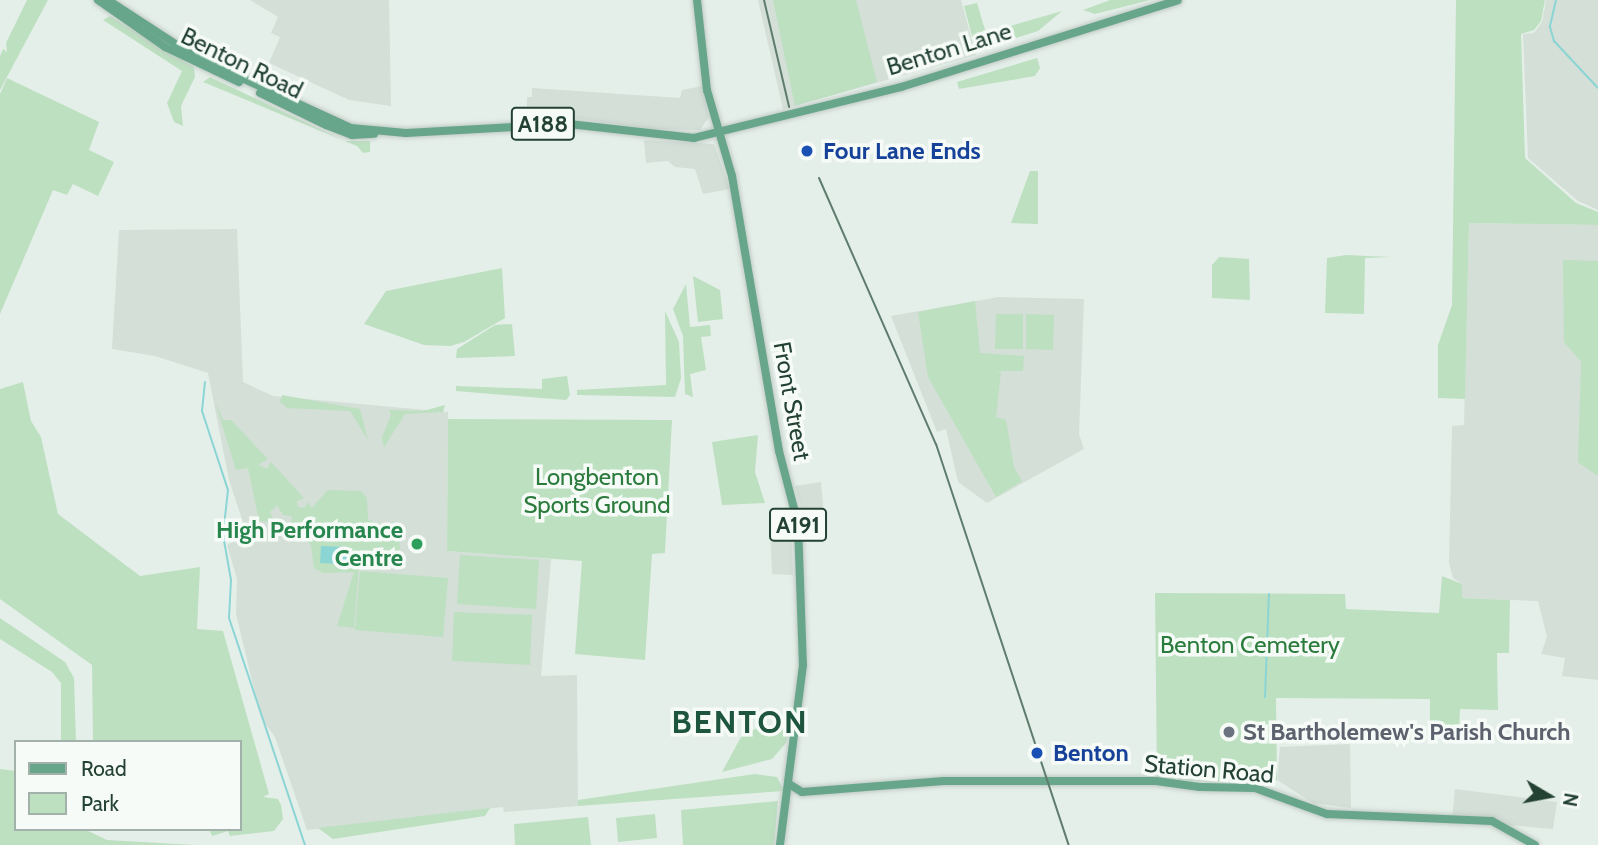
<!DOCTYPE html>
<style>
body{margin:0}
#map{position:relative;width:1598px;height:845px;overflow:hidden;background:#e5efe9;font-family:Cabin,sans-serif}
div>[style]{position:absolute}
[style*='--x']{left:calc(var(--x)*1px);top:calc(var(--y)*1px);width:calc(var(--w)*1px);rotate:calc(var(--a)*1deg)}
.built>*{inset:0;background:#d3dfd7}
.green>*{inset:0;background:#bde0c1}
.water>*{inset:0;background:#8bd5d4}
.stream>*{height:2px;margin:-1px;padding:0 1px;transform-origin:1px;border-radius:1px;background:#8bd5d4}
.roads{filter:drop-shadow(0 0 2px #c1cac6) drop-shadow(0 0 2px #c1cac6)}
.major>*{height:8px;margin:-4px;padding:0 4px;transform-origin:4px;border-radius:4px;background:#68a68b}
.tram>*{height:2px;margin:-1px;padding:0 1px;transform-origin:1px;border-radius:1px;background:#5e7d6f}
.dots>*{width:19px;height:19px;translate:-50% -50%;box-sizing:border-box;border:4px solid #f6fbf8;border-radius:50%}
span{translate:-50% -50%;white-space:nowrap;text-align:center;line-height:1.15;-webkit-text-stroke:7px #f6fbf8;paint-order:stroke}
.shield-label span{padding:2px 5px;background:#f6fbf8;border:2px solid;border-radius:5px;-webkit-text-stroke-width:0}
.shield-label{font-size:23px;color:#234234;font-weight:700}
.street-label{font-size:24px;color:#234234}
.transit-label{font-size:24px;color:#164399;font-weight:700}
.left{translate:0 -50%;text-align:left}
.park-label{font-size:24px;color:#2b7b3c}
.leisure-label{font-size:24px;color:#27864d;font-weight:700}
.right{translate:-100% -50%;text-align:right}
.worship-label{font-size:24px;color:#5b616d;font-weight:700}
.district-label{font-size:32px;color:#1d553e;font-weight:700;letter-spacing:2px}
.legend{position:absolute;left:14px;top:740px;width:228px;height:91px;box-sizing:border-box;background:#f6fbf8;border:2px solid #a2b1aa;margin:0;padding:9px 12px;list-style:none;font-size:21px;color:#234234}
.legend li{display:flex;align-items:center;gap:14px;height:35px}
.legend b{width:35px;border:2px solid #a2b1aa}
.north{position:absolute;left:1514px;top:761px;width:70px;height:70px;-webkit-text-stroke:5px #f6fbf8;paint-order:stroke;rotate:100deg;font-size:19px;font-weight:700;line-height:28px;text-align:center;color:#234234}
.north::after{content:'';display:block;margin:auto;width:24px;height:32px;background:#234234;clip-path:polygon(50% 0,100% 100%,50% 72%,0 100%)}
</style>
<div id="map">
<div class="built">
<i style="clip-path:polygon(250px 0,389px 0,391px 106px,349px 100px,269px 63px,280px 37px,271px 33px,278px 17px)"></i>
<i style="clip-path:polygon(758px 0,961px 0,976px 55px,783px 109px)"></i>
<i style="clip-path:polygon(1546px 0,1598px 0,1598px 210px,1578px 201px,1528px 158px,1523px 34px,1534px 33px,1542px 22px)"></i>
<i style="clip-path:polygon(702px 86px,709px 117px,700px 130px,652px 129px,565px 117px,527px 119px,527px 97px,532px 97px,532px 88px,680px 98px,682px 90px)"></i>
<i style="clip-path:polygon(644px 140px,714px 144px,730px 189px,703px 194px,695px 169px,675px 167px,668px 161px,646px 163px)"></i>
<i style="clip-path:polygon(1469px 223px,1598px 225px,1598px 680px,1562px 676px,1565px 658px,1541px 654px,1547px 637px,1538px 601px,1462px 598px,1462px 584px,1453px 578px,1449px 563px,1452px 426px,1464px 425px)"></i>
<i style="clip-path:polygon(237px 229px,243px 382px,273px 396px,448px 412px,447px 551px,551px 559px,541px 676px,577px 675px,578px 806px,504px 812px,503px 807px,307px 830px,275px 737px,261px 718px,236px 614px,237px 579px,227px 545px,247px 534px,229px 480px,208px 373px,155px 356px,112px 349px,119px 230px)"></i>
<i style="clip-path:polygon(999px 297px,1084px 299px,1079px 434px,1084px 449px,987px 503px,958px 482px,946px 429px,937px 432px,891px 316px)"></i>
<i style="clip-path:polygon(821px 482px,824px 518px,805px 521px,795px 486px)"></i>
<i style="clip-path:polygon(825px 522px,827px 537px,806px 541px,804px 525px)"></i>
<i style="clip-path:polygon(791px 524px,793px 575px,772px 574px,770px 526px)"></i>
<i style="clip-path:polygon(1350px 744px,1351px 808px,1313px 803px,1277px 780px,1280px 747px)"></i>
<i style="clip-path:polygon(1455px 789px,1557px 802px,1553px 829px,1452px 820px)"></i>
</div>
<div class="green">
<i style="clip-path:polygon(27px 0,48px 0,0 90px,0 56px,3px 49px,7px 52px,6px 43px)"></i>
<i style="clip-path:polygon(773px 0,856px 0,877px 82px,795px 106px)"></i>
<i style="clip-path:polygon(1110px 0,1150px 0,1095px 14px,1083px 10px)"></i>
<i style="clip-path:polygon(1456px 0,1545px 0,1541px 21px,1534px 30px,1521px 34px,1525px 158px,1576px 203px,1598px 212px,1598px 225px,1469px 223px,1465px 399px,1438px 398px,1438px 345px,1452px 305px)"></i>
<i style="clip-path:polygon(977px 3px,986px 33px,1062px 11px,1038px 31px,976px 51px,964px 6px)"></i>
<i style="clip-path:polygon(110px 16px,194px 67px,195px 77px,181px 106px,183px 126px,174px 122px,167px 103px,182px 71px,103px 20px)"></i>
<i style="clip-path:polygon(1037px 58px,1040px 68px,1035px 76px,959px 89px,957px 82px)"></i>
<i style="clip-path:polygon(210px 77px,345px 141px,370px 141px,370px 152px,363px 153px,357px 146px,203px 82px)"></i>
<i style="clip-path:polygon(7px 78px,99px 122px,89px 150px,114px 162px,98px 196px,73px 184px,67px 195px,53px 190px,0 314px,0 94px)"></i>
<i style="clip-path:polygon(1030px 171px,1038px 171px,1038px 224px,1011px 223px)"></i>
<i style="clip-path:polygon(1346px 255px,1392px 257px,1365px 258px,1364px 314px,1325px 313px,1327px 258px)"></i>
<i style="clip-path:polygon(1219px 257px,1249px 259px,1250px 300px,1212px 298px,1212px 265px)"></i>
<i style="clip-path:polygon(1563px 260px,1598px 261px,1598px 476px,1578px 462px,1581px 362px,1564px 342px)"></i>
<i style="clip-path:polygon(502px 268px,505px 318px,464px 342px,450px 346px,424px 345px,364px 324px,386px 291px)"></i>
<i style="clip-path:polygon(693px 276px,720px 290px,723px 319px,698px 322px)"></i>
<i style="clip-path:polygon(686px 284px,690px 327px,710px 325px,711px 336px,701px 337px,706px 370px,690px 374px,693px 397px,685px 394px,683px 336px,673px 309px)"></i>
<i style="clip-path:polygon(975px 301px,980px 353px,1024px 356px,1023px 371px,993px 371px,1001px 372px,996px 417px,1006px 420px,1014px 467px,1022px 481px,996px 497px,928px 377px,918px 312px)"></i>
<i style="clip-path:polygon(665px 311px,679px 342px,681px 378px,675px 397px,577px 395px,577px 390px,666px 385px)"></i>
<i style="clip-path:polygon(996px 314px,1023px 314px,1023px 349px,995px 349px)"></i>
<i style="clip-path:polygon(1026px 314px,1054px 315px,1053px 350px,1026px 349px)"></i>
<i style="clip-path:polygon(512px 324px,515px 356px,456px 358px,457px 349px,495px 325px)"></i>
<i style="clip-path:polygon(567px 376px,570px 395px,566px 400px,456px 391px,456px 386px,542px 389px,542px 379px)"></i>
<i style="clip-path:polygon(23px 382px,31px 421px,41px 437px,58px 514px,140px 576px,200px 567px,197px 629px,223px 631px,269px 794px,263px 797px,278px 799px,281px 805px,283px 819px,274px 831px,230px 836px,228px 831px,212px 836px,210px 831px,240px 829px,240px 742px,93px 742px,92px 665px,0 599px,0 389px)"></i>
<i style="clip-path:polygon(282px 395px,360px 409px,368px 440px,350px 411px,287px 408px,280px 402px)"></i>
<i style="clip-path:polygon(215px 402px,223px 420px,231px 420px,268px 459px,258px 465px,267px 469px,271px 462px,304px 498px,297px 501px,298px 507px,305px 508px,307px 502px,312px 508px,328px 490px,361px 491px,367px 498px,368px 520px,386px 526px,395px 532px,395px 540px,400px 541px,399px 559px,387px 559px,386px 568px,359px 566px,354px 628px,337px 626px,354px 572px,323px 573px,314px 568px,311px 545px,300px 534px,289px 531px,292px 516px,283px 515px,277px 505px,270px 512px,275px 522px,259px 521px,248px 468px,236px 470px)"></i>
<i style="clip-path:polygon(445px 405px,443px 412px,405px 414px,384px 447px,382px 437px,391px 415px,389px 410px,423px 411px)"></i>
<i style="clip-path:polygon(448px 419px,672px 420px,665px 553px,652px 554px,645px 660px,575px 654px,582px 561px,447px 551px)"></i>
<i style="clip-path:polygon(758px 435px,755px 472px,765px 503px,722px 505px,712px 442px)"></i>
<i style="clip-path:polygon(460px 555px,539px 560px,536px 609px,457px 604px)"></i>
<i style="clip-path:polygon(360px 571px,448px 578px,443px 637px,355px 630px)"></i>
<i style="clip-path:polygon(1442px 576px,1462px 584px,1462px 598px,1510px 600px,1509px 653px,1497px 653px,1498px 710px,1460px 709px,1459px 732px,1430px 731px,1430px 699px,1276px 698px,1277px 780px,1270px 784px,1157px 779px,1155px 593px,1345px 594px,1346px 609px,1439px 613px)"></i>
<i style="clip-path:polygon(454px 612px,532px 615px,530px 665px,452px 661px)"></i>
<i style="clip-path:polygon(0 618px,65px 662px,74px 678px,76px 742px,61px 742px,61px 683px,52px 672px,0 639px)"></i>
<i style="clip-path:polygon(792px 724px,786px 743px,772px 759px,722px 772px,741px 737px,755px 729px)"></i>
<i style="clip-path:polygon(0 769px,16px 771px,16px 829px,84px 829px,107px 840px,194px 845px,0 845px)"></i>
<i style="clip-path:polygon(755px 774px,777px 777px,784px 791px,578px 806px,578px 800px)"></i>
<i style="clip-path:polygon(778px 801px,774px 845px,683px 845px,681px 810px)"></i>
<i style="clip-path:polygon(490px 808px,485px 816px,333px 839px,318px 828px)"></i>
<i style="clip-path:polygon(655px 814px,657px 838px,618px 842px,616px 818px)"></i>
<i style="clip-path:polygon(588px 817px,591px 845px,515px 845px,514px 824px)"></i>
</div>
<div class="water">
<i style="clip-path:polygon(321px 546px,349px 547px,347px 564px,320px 563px)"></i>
</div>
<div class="stream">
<i style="--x:1556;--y:0;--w:28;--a:103"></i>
<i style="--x:1550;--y:27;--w:15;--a:74"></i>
<i style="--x:1554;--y:41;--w:64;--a:46.9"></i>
<i style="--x:205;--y:382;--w:29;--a:96"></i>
<i style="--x:202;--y:411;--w:83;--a:71.8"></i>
<i style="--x:228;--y:490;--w:45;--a:96.3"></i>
<i style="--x:223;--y:535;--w:46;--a:79.9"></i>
<i style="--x:231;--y:580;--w:38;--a:93"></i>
<i style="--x:229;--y:618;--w:239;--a:71.5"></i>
<i style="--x:1265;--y:697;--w:103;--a:-87.8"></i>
</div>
<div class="roads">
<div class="major">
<i style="--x:98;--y:0;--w:82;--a:35"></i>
<i style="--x:165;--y:47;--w:82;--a:25.3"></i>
<i style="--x:108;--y:0;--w:103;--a:33.1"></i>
<i style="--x:194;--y:56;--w:173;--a:24.6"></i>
<i style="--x:351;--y:128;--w:55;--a:5.2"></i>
<i style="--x:406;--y:133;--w:163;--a:-3.2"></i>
<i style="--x:569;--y:124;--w:126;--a:6.4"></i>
<i style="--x:694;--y:138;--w:213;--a:-13.8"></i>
<i style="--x:901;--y:87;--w:290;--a:-17.4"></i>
<i style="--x:697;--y:0;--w:91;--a:83.7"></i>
<i style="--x:707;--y:90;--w:90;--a:73.8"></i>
<i style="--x:732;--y:176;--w:279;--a:80.3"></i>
<i style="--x:779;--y:451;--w:75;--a:75.4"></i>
<i style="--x:798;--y:524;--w:141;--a:88"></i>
<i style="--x:803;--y:665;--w:181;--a:97.3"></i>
<i style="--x:260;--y:93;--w:73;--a:25.9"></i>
<i style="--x:326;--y:125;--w:28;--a:21"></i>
<i style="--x:352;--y:135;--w:22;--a:-3"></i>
<i style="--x:789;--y:784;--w:15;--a:32"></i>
<i style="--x:802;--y:792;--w:142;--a:-4.4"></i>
<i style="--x:944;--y:781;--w:212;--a:0"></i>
<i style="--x:1156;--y:781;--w:44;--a:7.8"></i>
<i style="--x:1200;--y:787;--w:55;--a:1"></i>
<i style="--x:1255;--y:788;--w:77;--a:19.9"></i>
<i style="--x:1327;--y:814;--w:165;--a:2.4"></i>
<i style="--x:1492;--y:821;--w:49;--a:29.2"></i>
</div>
</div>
<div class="tram">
<i style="--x:764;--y:0;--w:110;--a:76.8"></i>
<i style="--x:819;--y:178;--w:291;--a:66.3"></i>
<i style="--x:936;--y:444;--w:422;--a:71.7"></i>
</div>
<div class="dots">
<i style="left:807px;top:151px;background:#1a4fb4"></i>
<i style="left:417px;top:544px;background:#2e9e5b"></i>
<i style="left:1229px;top:732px;background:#6b7280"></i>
<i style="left:1037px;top:753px;background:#1a4fb4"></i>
</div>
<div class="shield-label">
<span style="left:543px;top:124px">A188</span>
<span style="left:798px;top:525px">A191</span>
</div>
<div class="street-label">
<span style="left:949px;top:49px;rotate:-17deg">Benton Lane</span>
<span style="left:242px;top:63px;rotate:26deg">Benton Road</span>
<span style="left:792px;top:401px;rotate:80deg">Front Street</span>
<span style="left:1209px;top:769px;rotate:5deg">Station Road</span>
</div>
<div class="transit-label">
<span class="left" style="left:823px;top:151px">Four Lane Ends</span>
<span class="left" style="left:1053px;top:753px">Benton</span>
</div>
<div class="park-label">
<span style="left:597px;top:491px">Longbenton<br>Sports Ground</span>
<span style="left:1250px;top:645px">Benton Cemetery</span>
</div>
<div class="leisure-label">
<span class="right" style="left:403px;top:544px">High Performance<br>Centre</span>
</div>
<div class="worship-label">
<span class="left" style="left:1243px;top:732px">St Bartholemew's Parish Church</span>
</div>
<div class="district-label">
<span style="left:740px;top:722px">BENTON</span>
</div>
<ul class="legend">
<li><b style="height:9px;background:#68a68b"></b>Road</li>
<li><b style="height:19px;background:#bde0c1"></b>Park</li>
</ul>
<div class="north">N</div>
</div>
